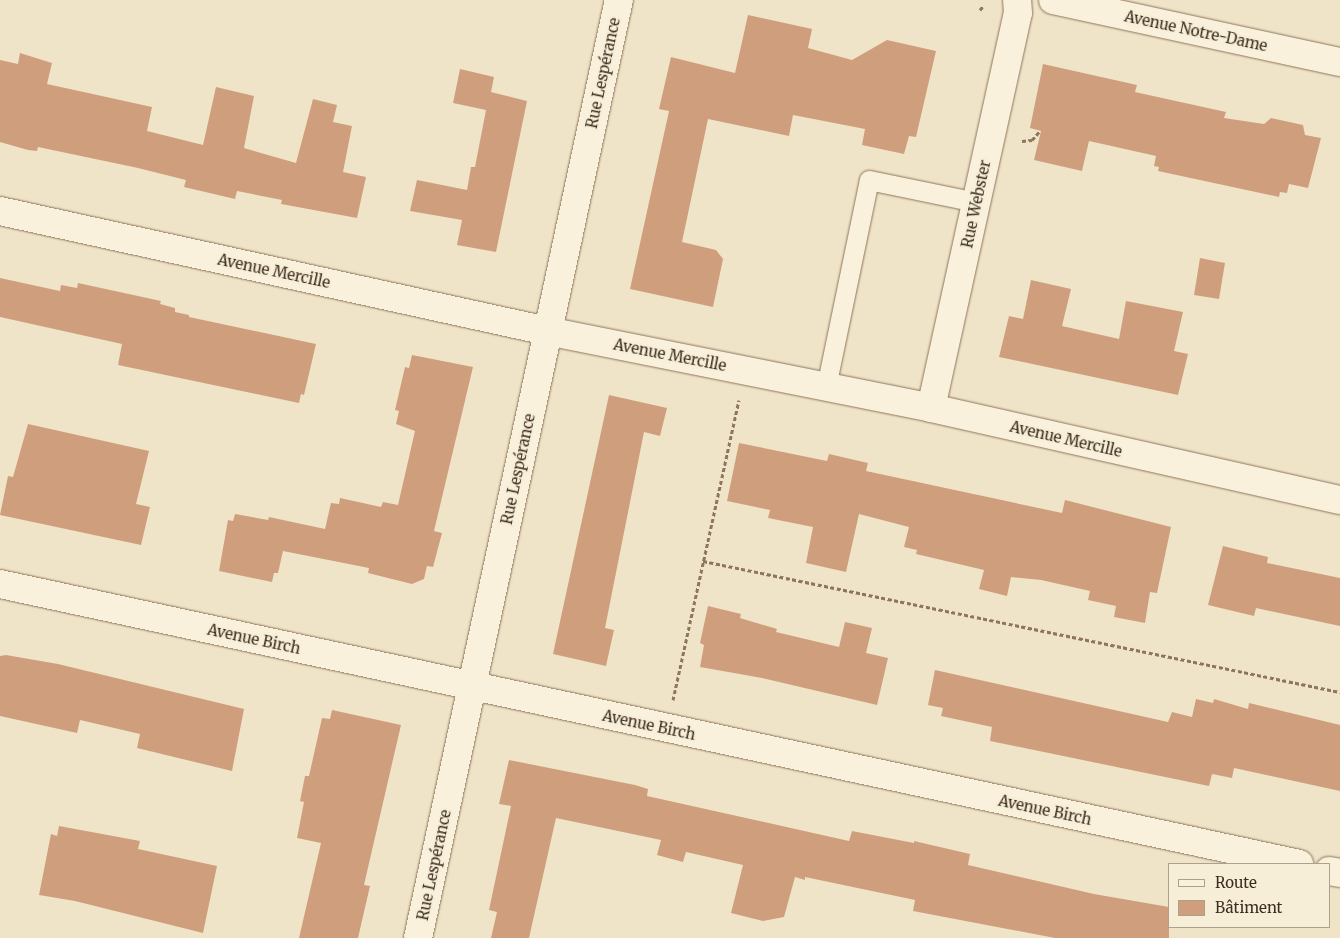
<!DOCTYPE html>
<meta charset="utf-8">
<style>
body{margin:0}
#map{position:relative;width:1340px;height:938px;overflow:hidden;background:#f0e4c8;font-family:Merriweather,serif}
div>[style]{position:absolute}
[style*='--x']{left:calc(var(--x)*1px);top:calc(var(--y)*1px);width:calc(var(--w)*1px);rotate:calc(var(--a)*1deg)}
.building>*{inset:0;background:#cf9f7d}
.path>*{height:3px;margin-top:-1.5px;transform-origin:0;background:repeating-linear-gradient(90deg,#8d765c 0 4px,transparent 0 6.5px)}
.roads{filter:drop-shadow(0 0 1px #8d765c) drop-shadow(0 0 1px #8d765c)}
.lane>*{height:19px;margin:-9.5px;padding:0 9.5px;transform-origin:9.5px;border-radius:9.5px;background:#faf1dc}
.street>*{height:28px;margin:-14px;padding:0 14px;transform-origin:14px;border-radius:14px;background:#faf1dc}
span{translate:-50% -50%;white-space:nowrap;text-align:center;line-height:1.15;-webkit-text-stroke:4.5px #f7eed8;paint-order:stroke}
.street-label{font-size:15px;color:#3d2e20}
.legend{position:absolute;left:1168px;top:863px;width:162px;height:65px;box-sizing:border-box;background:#f7eed8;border:1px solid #ada18e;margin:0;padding:6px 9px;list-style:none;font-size:15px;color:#3d2e20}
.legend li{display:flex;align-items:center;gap:10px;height:25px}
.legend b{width:25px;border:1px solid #ada18e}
</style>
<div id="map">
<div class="building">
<i style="clip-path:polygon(748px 15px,812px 29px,808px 48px,852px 60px,887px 40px,936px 51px,916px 137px,909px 136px,904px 154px,862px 145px,865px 129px,793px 115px,789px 136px,708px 119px,682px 242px,716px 250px,723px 259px,713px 307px,630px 289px,669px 111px,659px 109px,671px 57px,735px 73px)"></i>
<i style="clip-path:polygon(20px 53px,52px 63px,47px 84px,152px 107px,147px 131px,203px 145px,216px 87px,254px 96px,244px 148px,296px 163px,313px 99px,337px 105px,333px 122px,352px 126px,343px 172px,366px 177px,357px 218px,281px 204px,282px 200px,237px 191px,235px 199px,184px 187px,186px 180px,138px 168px,38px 147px,37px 151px,28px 150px,0 142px,0 60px,18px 64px)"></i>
<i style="clip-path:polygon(1043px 64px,1137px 85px,1135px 92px,1226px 112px,1224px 118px,1264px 124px,1271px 118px,1303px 125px,1305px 135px,1321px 138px,1308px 188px,1289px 184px,1287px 193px,1280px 192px,1279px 197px,1158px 171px,1159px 167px,1154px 166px,1156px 156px,1089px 141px,1082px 171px,1034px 160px,1041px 131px,1030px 128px)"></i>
<i style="clip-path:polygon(460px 69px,494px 77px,491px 92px,527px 101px,496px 252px,457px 245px,462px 220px,410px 211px,417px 180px,467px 190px,471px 167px,475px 167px,486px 110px,453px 103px)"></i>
<i style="clip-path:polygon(1200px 258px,1225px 263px,1219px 299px,1194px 295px)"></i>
<i style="clip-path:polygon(0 278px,60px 291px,61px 285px,77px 288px,78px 283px,161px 301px,160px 304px,175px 308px,175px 312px,189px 315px,189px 317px,316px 344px,304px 395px,301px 394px,299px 403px,118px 365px,122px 344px,0 317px)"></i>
<i style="clip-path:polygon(1031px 280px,1071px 289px,1062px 326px,1119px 339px,1126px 301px,1183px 312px,1174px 351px,1188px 354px,1178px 395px,999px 357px,1009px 316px,1023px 319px)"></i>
<i style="clip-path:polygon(412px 355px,473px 367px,434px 531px,442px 533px,433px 567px,427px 566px,424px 579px,412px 584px,368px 573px,369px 568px,283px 551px,278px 573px,274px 573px,272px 582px,219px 571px,228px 520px,233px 521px,235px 514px,268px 520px,269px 517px,325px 529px,331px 503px,339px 504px,340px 498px,381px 507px,383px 502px,398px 505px,415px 431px,396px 424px,399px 411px,395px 410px,405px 367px,409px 368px)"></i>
<i style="clip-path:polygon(609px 395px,667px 408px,660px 436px,644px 432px,605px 628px,614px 630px,606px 666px,553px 654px)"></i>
<i style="clip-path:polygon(28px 424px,149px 451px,136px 504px,150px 507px,141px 545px,0 515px,8px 476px,13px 477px)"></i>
<i style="clip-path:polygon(739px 443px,827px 461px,829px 454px,868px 463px,866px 471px,1062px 513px,1065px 500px,1171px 527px,1157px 593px,1150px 592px,1145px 623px,1114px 617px,1116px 606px,1088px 600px,1090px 591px,1041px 580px,1011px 577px,1007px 596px,979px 589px,984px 570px,916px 554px,917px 550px,904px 547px,909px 527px,859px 514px,846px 572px,806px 563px,813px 527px,768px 518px,770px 510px,727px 501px)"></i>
<i style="clip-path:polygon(1223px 546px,1268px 557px,1267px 563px,1340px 578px,1340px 626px,1256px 608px,1254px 616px,1208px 605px)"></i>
<i style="clip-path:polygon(708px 606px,741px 614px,740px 618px,777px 629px,776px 632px,839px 647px,845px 622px,872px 628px,866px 653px,888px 658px,877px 705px,762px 678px,700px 667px,704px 645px,700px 643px)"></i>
<i style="clip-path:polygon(6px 655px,58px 664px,244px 709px,232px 771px,137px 748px,140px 734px,80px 720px,77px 733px,0 716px,0 656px)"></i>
<i style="clip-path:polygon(935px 670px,1168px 722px,1172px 712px,1192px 717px,1196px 699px,1213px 703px,1214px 699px,1248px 709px,1249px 703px,1340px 725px,1340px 791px,1234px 768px,1232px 778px,1212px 774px,1209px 786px,990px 741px,992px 727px,941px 716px,943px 708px,928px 705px)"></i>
<i style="clip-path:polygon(332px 710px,401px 725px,364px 885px,370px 886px,358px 938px,299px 938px,321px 843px,297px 838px,304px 802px,300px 801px,305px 776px,309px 776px,322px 718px,330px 719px)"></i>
<i style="clip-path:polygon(509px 760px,635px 785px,648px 789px,647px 796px,849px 841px,852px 831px,914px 843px,914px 841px,970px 854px,968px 865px,1094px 894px,1169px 907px,1169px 938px,1055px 938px,913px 911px,915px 900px,805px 877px,805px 880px,795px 877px,784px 917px,763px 921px,731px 913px,743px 865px,686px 852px,683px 862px,657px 855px,661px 840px,556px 818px,529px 938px,491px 938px,497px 912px,489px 910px,511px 806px,499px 804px)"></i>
<i style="clip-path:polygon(59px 826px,140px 841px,138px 849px,217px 866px,203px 933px,75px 901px,39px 895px,51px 834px,57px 836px)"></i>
</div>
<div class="path">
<i style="--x:980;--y:10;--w:5;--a:-53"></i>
<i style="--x:1022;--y:141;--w:10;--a:-6"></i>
<i style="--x:1032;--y:140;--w:11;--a:-49"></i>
<i style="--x:703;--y:561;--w:650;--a:11.62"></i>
<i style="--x:673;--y:700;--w:307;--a:-77.6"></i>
</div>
<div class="roads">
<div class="lane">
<i style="--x:826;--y:387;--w:211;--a:-78.3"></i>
<i style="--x:869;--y:180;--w:109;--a:11.6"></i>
</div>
<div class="street">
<i style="--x:1053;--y:0;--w:294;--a:12.2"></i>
<i style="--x:0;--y:211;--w:560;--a:12.37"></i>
<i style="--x:547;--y:331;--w:392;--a:11.3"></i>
<i style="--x:931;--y:408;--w:419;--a:12.7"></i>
<i style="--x:931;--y:408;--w:404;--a:-77.6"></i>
<i style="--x:1018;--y:13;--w:13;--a:-94"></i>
<i style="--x:0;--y:584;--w:1329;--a:12.16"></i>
<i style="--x:1329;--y:871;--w:11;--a:10"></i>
<i style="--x:418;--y:938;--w:959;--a:-77.91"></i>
</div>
</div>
<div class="street-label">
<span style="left:1196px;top:31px;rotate:12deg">Avenue Notre-Dame</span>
<span style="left:603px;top:73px;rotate:-78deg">Rue Lespérance</span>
<span style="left:976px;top:204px;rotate:-78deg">Rue Webster</span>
<span style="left:274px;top:271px;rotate:12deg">Avenue Mercille</span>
<span style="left:670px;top:355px;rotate:11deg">Avenue Mercille</span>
<span style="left:1066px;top:439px;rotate:13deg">Avenue Mercille</span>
<span style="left:518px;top:469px;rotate:-78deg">Rue Lespérance</span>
<span style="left:254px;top:639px;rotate:12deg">Avenue Birch</span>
<span style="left:649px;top:725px;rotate:12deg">Avenue Birch</span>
<span style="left:1045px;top:810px;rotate:12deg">Avenue Birch</span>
<span style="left:434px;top:865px;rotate:-78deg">Rue Lespérance</span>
</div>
<ul class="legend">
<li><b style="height:6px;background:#faf1dc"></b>Route</li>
<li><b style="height:14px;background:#cf9f7d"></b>Bâtiment</li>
</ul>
</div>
